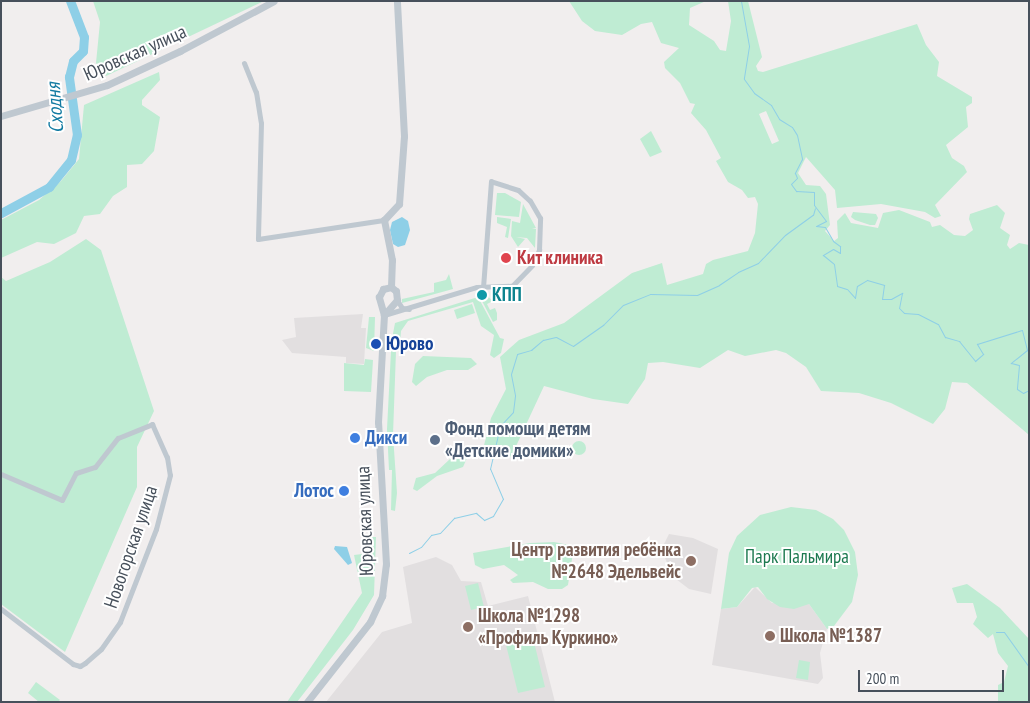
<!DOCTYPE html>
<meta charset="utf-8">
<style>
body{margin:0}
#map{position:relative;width:1030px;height:703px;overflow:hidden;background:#f1eeee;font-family:"PT Sans Narrow",sans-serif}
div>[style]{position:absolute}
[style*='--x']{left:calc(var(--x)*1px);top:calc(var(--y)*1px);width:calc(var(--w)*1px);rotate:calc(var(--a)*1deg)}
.education>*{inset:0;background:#e2dfe0}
.green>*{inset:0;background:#bfecd3}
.round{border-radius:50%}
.water>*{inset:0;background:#8ecfe7}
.stream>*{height:1px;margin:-0.5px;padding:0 0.5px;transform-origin:0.5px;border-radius:0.5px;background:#8ecfe7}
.river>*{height:9px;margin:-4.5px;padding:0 4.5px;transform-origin:4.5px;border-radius:4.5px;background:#8ecfe7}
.minor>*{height:5px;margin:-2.5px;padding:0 2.5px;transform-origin:2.5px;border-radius:2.5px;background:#bfc8d0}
.tertiary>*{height:7px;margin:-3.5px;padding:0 3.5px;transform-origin:3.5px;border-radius:3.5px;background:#bfc8d0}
.dots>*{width:14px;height:14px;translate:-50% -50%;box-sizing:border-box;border:2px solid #fff;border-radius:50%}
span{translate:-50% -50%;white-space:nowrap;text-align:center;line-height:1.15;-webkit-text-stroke:4px #fff;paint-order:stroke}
.street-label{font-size:19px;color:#47505b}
.health-label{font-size:19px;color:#be3a42;font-weight:700}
.left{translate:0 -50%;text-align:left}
.culture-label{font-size:19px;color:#0d838f;font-weight:700}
.transit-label{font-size:19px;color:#164399;font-weight:700}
.service-label{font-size:19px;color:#4e5e75;font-weight:700}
.shop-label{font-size:19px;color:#366cbe;font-weight:700}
.right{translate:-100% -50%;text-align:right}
.education-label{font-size:19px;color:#785e54;font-weight:700}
.park-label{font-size:19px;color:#1b794f}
.water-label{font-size:20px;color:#137ba2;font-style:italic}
.frame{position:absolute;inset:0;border:2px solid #47505b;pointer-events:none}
.scale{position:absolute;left:858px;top:670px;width:146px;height:22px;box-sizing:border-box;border:2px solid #47505b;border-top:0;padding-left:6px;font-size:15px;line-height:18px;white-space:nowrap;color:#47505b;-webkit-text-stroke:4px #fff;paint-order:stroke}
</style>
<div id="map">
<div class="education">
<i style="clip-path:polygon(363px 314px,361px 328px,366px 328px,364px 364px,346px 363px,346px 357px,292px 353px,282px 340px,296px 337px,294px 318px)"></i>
<i style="clip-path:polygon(669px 534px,693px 538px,718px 549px,711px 594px,689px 589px,672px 576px,664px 555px,664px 544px)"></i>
<i style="clip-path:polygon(436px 557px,452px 565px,461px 581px,481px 582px,488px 606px,528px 596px,555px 702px,326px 702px,382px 632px,412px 623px,403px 567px)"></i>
<i style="clip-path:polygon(755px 587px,772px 603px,809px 604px,827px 629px,820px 653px,823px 678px,818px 684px,712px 665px,721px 609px,737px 607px)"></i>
</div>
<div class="green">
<i style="clip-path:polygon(93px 1px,264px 1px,106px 76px,96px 63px,100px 22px)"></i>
<i style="clip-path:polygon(evenodd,569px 1px,706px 1px,690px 8px,689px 25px,714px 41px,720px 50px,726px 51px,731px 21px,728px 1px,748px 1px,762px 57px,756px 66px,758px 71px,763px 72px,917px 24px,926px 45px,939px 62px,937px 76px,972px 97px,972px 103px,966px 107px,968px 127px,946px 145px,952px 158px,964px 166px,967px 172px,935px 205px,941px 216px,935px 218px,925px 212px,881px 204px,837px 208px,835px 190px,806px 157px,798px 173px,806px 185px,820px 186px,826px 194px,830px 225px,825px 231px,834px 241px,838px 238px,837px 221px,845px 213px,851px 223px,878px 228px,883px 213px,899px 210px,930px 222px,932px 227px,940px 225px,954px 235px,965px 236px,973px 230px,969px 219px,970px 214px,997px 205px,1005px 213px,1000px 228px,1010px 235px,1007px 245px,1010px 249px,1019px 243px,1029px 245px,1029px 435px,967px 383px,952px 382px,945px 409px,933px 424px,891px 403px,859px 393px,821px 391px,806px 367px,786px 353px,776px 350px,745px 356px,728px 350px,700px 368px,663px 362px,648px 363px,645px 379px,628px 404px,593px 399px,544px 386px,511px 457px,482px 453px,491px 418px,506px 389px,500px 357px,519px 340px,564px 323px,632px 273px,662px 263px,667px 285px,703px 274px,706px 264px,713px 260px,748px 251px,755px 233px,758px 204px,755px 197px,748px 198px,742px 190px,728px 182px,716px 161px,721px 158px,706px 130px,691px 113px,695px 104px,690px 103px,680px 83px,665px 68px,664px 62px,679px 48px,661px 43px,652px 22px,641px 24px,622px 35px,595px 31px,582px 21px,569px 1px,766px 111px,779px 141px,772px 144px,759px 114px,766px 111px)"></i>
<i style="clip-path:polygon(159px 72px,160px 80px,142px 100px,142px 105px,160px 117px,154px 151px,142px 164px,127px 165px,127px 187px,113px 196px,100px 214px,84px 216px,76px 233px,54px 244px,37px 242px,1px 258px,1px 220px,39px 200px,61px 181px,79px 159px,84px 105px)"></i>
<i style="clip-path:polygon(651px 131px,662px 152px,650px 157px,640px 139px)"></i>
<i style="clip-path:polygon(497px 193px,505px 193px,521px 202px,519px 217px,495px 215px)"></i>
<i style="clip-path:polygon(523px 204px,536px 228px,532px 228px,536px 229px,535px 248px,527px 238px,516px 237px,525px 239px,518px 247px,511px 236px,512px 221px,520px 223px)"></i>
<i style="clip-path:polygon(853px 212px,876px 214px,878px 218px,875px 225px,870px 225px,855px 220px,851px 217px)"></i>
<i style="clip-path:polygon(497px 217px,511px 219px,508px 238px,505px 237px,507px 227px,497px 223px)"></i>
<i style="clip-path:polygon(86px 239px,101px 250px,154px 411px,137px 447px,137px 487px,65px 652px,1px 604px,1px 277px,6px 281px,50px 262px)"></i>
<i style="clip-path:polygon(449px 274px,453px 289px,402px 303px,402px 299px,434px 292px,434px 283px,446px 280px)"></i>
<i style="clip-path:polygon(484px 293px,493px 301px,487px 304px,490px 310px,495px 308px,497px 313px,497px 320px,493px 322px,482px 301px,486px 298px)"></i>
<i style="clip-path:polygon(478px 297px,500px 338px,504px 339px,501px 353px,494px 358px,490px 355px,494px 335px,481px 326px,473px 302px,408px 321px,401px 331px,400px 344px,391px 344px,395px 323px)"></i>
<i style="clip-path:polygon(472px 304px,475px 313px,457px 319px,454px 310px)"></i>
<i style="clip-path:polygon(369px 317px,375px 317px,374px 351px,366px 348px)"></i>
<i style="clip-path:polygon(391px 351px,396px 351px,393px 435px,397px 493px,395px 511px,391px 510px,392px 470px,389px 470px,387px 429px)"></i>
<i style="clip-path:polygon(423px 356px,471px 358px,477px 364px,468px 370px,447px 370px,427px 377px,416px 386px,412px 382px,415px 364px)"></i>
<i style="clip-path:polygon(365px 359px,373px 360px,371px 392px,344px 391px,344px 363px,364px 365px)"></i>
<i class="round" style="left:572px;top:441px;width:14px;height:14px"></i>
<i style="clip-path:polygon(460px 451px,467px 458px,463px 467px,437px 476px,417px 491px,413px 489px,416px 478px,435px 473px,450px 459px,451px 454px)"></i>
<i style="clip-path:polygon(791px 507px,816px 510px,833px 519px,844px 530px,855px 552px,858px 575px,852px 602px,834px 626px,827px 629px,809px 604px,794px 609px,780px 607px,767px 599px,758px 587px,752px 588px,737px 607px,721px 609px,729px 553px,737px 536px,760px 515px)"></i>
<i style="clip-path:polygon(370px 537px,376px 537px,374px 595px,353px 630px,297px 702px,287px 702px,362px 593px,354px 555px,370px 553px)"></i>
<i style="clip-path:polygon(554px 542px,574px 546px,568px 585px,562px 589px,548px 589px,533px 582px,513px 583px,510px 580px,518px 575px,504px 565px,483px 569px,475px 565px,473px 553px,530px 543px)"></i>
<i style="clip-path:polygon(478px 583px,484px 607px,471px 610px,465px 586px)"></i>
<i style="clip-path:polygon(967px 584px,1000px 608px,1029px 639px,1029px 702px,998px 702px,998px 685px,1004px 682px,1008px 666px,998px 653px,993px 634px,988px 638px,973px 624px,977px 617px,973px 603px,957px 603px,952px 588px)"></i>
<i style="clip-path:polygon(533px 638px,545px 687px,518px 693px,506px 645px)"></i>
<i style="clip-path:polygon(799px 660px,810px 662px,808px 680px,796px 678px)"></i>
<i style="clip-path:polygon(36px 682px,60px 700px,58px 702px,39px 702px,28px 693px)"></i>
</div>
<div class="water">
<i style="clip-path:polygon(402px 217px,408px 221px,410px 230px,405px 245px,398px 247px,393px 244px,390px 230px,392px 222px)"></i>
<i style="clip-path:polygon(335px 546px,347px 547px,352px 563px,348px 565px,334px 549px)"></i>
</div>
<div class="stream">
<i style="--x:741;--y:1;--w:46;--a:79.9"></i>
<i style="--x:749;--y:46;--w:33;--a:99"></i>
<i style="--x:744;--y:79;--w:17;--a:54"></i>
<i style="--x:754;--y:93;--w:21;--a:35"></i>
<i style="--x:771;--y:105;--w:16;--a:60"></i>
<i style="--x:779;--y:119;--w:15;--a:32"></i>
<i style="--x:792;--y:127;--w:9;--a:58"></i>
<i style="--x:797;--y:135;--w:25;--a:78"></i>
<i style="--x:802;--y:159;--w:16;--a:117"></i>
<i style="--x:795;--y:173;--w:5;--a:68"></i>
<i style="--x:797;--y:178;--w:8;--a:135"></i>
<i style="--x:791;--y:184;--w:9;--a:54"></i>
<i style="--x:796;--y:191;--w:18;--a:3"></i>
<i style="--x:814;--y:192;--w:13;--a:90"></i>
<i style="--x:814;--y:205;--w:20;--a:53"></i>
<i style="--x:826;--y:221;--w:11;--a:153"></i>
<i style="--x:816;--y:226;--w:9;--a:6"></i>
<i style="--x:825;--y:227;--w:16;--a:60"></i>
<i style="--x:833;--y:241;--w:9;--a:36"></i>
<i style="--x:840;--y:246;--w:7;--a:90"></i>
<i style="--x:840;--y:253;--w:8;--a:-150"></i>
<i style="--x:833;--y:249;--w:12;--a:149"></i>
<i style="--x:823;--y:255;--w:14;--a:39"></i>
<i style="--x:834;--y:264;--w:22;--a:82"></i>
<i style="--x:837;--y:286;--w:10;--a:17"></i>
<i style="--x:847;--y:289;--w:12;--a:48"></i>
<i style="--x:855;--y:298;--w:12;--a:-81"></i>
<i style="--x:857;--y:286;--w:12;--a:-31"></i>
<i style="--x:867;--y:280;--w:18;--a:16"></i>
<i style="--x:884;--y:285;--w:14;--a:98"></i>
<i style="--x:882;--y:299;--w:9;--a:0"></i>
<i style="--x:891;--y:299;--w:13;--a:-29"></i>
<i style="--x:902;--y:293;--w:15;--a:101"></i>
<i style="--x:899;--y:308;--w:7;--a:45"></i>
<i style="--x:904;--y:313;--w:14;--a:4"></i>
<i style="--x:918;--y:314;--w:22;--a:27"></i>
<i style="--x:938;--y:324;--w:15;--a:62"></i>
<i style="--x:945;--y:337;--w:15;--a:16"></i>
<i style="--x:959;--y:341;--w:26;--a:51"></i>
<i style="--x:975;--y:361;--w:11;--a:-41"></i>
<i style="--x:983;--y:354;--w:12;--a:-121"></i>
<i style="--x:977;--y:344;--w:47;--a:-17.3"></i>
<i style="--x:1022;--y:330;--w:21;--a:76"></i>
<i style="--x:1027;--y:350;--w:21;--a:141"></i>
<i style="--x:1011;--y:363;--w:8;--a:14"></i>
<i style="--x:1019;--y:365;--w:24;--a:95"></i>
<i style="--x:1017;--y:389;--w:7;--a:34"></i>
<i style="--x:1023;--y:393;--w:7;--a:-27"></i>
<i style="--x:409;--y:553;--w:13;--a:-27"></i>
<i style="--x:421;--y:547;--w:16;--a:-50"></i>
<i style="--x:431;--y:535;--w:9;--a:-13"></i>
<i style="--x:440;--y:533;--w:21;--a:-47"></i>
<i style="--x:454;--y:518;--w:23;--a:-13"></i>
<i style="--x:476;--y:513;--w:11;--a:41"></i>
<i style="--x:484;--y:520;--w:10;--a:-24"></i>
<i style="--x:493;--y:516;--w:20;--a:-60"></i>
<i style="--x:503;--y:499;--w:33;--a:-113"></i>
<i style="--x:490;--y:469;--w:44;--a:-76.9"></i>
<i style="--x:500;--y:426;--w:19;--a:-47"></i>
<i style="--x:513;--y:412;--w:17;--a:-83"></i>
<i style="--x:515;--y:395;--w:21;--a:-101"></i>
<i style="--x:511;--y:374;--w:21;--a:-73"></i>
<i style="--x:517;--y:354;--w:15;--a:-16"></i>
<i style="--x:531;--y:350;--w:16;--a:-40"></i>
<i style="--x:543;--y:340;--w:13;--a:-13"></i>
<i style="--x:556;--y:337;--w:19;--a:28"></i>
<i style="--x:573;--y:346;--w:37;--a:-35"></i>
<i style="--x:603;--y:325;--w:28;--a:-45"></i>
<i style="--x:623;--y:305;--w:29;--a:-22"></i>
<i style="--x:650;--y:294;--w:47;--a:1.2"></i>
<i style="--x:697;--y:295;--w:24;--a:-24"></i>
<i style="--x:719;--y:285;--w:23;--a:-34"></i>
<i style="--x:738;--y:272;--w:22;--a:-24"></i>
<i style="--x:758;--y:263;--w:39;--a:-46"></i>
<i style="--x:785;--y:235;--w:34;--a:-36"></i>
<i style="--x:813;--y:215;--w:7;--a:-74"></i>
<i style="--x:996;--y:632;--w:8;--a:0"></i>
<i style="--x:1004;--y:632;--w:43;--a:54.5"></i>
</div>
<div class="river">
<i style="--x:1;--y:213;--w:55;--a:-28.4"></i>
<i style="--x:49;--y:187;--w:35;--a:-51"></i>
<i style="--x:71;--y:160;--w:26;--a:-77"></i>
<i style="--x:77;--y:135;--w:59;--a:-97.9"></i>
<i style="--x:69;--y:77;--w:16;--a:-76"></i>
<i style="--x:73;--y:61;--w:14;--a:-45"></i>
<i style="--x:83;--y:51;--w:14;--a:-86"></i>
<i style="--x:84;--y:37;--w:39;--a:-111"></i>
</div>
<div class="minor">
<i style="--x:244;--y:63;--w:31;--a:68"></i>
<i style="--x:256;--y:92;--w:31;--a:81"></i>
<i style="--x:261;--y:123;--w:116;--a:91.5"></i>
<i style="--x:258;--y:239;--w:127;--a:-8.6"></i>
<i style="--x:397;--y:300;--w:9;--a:58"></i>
<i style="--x:402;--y:308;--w:7;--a:8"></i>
<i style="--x:384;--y:315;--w:97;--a:-16.8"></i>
<i style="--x:477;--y:287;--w:35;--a:-2"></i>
<i style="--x:512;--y:286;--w:29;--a:-46"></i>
<i style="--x:532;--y:265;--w:17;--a:-65"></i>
<i style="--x:539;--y:250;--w:32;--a:-88"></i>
<i style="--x:540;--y:218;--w:20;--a:-120"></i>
<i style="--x:530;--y:201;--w:16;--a:-137"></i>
<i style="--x:518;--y:190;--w:28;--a:-162"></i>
<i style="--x:491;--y:181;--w:106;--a:94.3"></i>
<i style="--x:1;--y:474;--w:66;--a:23.1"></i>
<i style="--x:62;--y:500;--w:30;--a:-63"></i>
<i style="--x:76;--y:473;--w:20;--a:-18"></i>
<i style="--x:95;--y:467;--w:37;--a:-52"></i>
<i style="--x:118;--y:438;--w:37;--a:-22"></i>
<i style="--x:152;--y:424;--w:36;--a:66"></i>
<i style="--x:167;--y:457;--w:18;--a:81"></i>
<i style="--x:170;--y:475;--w:56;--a:104.5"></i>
<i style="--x:156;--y:529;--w:100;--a:111.2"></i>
<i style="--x:120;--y:622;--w:33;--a:125"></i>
<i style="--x:101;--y:649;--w:21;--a:139"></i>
<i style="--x:85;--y:663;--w:6;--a:149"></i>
<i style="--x:80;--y:666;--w:7;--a:-164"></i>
<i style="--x:73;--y:664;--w:91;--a:-142.6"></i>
</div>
<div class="tertiary">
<i style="--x:1;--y:116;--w:110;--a:-16.3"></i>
<i style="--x:107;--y:85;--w:81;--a:-25"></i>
<i style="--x:180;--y:51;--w:106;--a:-28"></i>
<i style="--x:391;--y:287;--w:27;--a:-88"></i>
<i style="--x:392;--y:260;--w:41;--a:-101.3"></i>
<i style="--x:384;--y:220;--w:22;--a:-47"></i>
<i style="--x:399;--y:204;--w:68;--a:-85.8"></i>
<i style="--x:404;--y:136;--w:135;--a:-93"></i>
<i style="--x:307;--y:702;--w:102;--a:-51.8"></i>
<i style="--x:370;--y:622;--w:29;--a:-65"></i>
<i style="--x:382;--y:596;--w:32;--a:-83"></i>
<i style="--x:386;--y:564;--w:142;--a:-93.2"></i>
<i style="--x:378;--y:422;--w:107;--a:-86.8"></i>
<i style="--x:384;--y:315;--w:19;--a:-106"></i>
<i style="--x:379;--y:297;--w:9;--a:-63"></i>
<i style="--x:383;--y:289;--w:8;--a:-14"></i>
<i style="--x:391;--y:287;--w:6;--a:39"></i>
<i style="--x:396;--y:291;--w:9;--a:84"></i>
<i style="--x:397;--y:300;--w:20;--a:131"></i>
</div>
<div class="dots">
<i style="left:506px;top:258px;background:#e0444e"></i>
<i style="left:482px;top:295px;background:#0f9aa8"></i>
<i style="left:376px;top:344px;background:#1a4fb4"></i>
<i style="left:355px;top:438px;background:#3f7fe0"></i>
<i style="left:435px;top:440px;background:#5c6f8a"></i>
<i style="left:344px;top:491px;background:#3f7fe0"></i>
<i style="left:691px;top:561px;background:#8d6e63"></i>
<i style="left:468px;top:627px;background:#8d6e63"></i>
<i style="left:770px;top:636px;background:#8d6e63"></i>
</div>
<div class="street-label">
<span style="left:135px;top:53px;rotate:-24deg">Юровская улица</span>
<span style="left:365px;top:521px;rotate:-92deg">Юровская улица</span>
<span style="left:131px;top:547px;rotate:-71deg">Новогорская улица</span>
</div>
<div class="health-label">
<span class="left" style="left:517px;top:258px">Кит клиника</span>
</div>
<div class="culture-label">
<span class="left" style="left:492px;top:295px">КПП</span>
</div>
<div class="transit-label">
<span class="left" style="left:386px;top:344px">Юрово</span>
</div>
<div class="service-label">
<span class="left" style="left:445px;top:440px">Фонд помощи детям<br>«Детские домики»</span>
</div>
<div class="shop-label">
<span class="left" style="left:365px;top:438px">Дикси</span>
<span class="right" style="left:334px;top:491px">Лотос</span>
</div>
<div class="education-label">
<span class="right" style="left:681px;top:561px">Центр развития ребёнка<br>№2648 Эдельвейс</span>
<span class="left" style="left:478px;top:627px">Школа №1298<br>«Профиль Куркино»</span>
<span class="left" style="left:780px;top:636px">Школа №1387</span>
</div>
<div class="park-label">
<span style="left:797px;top:557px">Парк Пальмира</span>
</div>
<div class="water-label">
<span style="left:55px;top:108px;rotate:-94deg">Сходня</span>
</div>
<div class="frame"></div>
<div class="scale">200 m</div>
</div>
